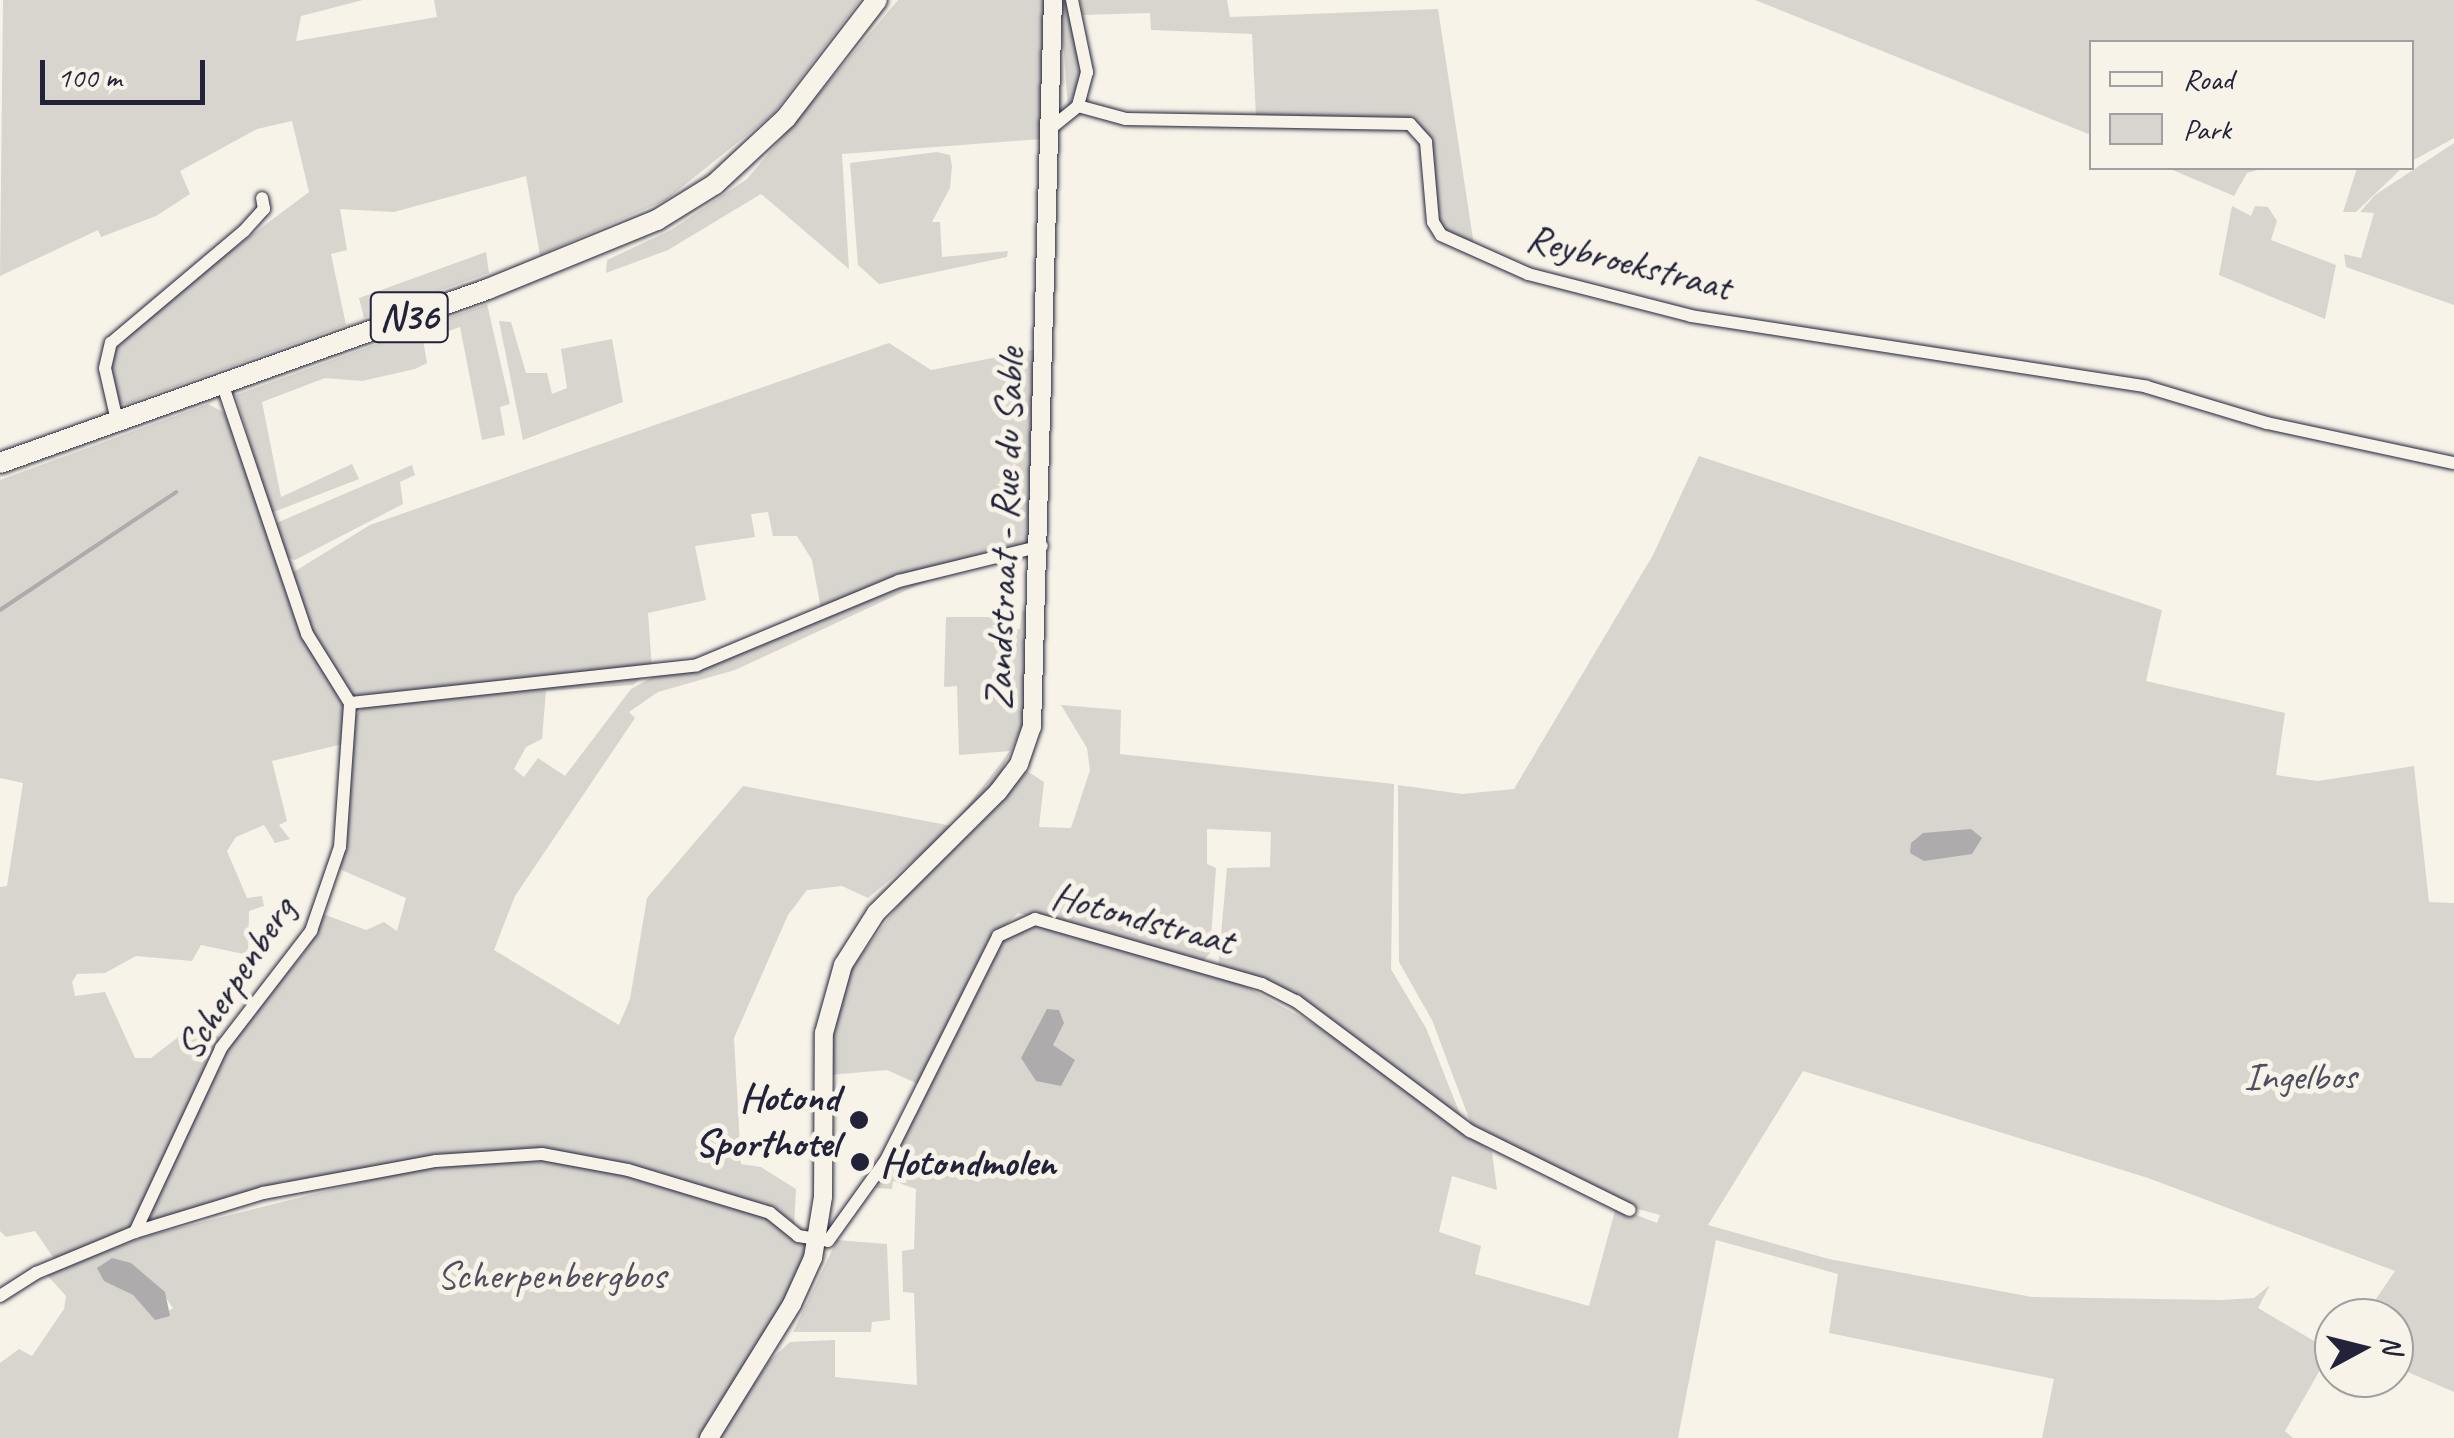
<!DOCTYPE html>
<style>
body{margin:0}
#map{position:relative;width:2454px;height:1438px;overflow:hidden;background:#f7f3e8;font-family:Caveat,sans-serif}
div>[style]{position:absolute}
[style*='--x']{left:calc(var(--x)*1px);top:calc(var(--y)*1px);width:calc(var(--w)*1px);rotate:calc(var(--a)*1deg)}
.green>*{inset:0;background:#d8d5cf}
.water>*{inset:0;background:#aeabad}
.stream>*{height:4px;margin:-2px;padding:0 2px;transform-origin:2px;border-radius:2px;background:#aeabad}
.roads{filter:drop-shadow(0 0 2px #22223b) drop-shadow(0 0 2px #22223b)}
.street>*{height:12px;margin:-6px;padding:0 6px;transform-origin:6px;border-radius:6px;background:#f7f3e8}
.secondary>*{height:18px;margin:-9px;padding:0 9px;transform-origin:9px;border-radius:9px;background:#f7f3e8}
.primary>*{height:20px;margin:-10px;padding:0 10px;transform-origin:10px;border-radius:10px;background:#f7f3e8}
.dots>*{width:28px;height:28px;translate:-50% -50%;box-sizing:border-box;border:5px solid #f7f3e8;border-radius:50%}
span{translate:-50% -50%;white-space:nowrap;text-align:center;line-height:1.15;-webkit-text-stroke:10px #f7f3e8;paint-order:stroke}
.shield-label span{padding:2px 8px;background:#f7f3e8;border:2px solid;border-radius:8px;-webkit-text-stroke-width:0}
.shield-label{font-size:38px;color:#22223b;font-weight:700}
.street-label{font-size:40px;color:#22223b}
.park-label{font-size:40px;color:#504f60}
.poi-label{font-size:40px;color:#22223b;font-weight:700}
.right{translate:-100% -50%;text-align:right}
.left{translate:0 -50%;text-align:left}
.legend{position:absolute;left:2089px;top:40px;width:325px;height:130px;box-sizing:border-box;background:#f7f3e8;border:2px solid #a29fa3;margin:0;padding:12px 18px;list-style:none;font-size:30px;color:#22223b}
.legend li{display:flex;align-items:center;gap:20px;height:50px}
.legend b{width:50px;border:2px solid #a29fa3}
.north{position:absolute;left:2314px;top:1298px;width:100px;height:100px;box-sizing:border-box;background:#f7f3e8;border:2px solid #a29fa3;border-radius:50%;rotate:83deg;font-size:28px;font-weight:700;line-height:40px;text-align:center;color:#22223b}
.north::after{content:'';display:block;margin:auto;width:35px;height:45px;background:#22223b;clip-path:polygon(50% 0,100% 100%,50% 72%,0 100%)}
.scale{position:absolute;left:40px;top:60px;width:165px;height:45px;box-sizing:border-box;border:5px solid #22223b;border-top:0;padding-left:12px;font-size:30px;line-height:35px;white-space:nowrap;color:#22223b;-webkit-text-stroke:8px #f7f3e8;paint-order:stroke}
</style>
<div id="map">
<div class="green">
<i style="clip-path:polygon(3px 0,363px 0,301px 16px,296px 41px,437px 17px,434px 0,860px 0,773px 114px,666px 200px,540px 255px,526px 176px,394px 212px,340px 209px,347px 250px,331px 254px,346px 325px,126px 404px,119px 404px,110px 375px,113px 352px,162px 302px,309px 192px,292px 121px,257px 129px,180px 171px,190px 194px,156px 216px,101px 237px,98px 230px,0 276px)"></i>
<i style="clip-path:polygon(898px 0,1045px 0,1042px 139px,842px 154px,849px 269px,761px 194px,668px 250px,606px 273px,607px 260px,671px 230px,747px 179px)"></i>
<i style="clip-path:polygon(1060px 0,1069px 0,1084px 74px,1068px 108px)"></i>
<i style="clip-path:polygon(1080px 0,1227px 0,1230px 17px,1438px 9px,1475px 252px,1440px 228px,1429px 139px,1416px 122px,1256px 117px,1252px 34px,1151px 30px,1150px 13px,1083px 15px)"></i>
<i style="clip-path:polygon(1755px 0,2454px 0,2454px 138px,2412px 161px,2412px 42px,2092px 42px,2091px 135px)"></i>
<i style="clip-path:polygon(2454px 143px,2454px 305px,2346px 267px,2344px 254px,2361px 258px,2374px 213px,2360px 212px,2375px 195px)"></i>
<i style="clip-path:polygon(937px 152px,950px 155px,952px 166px,950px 188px,932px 222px,940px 222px,942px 257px,1008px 251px,1007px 257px,879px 284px,858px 265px,850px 163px)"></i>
<i style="clip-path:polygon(2168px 168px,2265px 168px,2247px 173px,2234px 196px)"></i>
<i style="clip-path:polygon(2357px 168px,2402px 168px,2356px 212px,2343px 212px)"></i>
<i style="clip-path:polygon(2232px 206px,2251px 216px,2255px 206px,2268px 207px,2277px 221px,2271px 240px,2336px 265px,2325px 319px,2219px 275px)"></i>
<i style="clip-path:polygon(486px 252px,489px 273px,364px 318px,359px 298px)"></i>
<i style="clip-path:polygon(487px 304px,510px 404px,500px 407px,505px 435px,482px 440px,460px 327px,423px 340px,427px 363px,415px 369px,362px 381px,325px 378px,262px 402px,281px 497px,352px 464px,359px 479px,271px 513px,236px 395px)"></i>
<i style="clip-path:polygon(499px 321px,511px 322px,526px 373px,547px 373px,552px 394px,567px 388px,561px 349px,612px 339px,623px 402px,523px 440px)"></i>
<i style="clip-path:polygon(evenodd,889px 343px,931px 370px,1038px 349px,1033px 542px,821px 609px,812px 560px,797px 536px,773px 536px,768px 512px,751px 514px,755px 537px,695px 546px,706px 600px,648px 613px,652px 669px,633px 685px,546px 691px,542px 739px,526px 747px,514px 769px,524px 777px,538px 758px,565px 776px,631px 689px,651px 678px,948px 571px,735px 670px,658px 692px,629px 712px,635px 718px,515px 896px,494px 950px,619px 1025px,630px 999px,647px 898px,743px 786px,952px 826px,1010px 751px,959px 755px,957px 686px,944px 687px,946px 617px,997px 617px,997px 629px,1020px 629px,1022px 611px,1032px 612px,1025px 720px,998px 779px,966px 817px,868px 898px,842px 886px,807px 890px,788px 915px,734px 1038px,741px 1164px,761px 1167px,796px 1189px,794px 1228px,810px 1241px,797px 1279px,700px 1438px,0 1438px,0 1363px,19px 1349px,32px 1356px,64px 1309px,66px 1296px,45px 1273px,150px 1235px,390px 1175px,289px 1187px,286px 1181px,143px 1227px,230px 1040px,304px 953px,323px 914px,366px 930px,384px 922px,397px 931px,406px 898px,337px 868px,355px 716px,364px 707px,429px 688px,352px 696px,313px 642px,292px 573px,370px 525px,889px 343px,104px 1280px,158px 1287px,173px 1308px,156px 1320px,133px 1295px,104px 1280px)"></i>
<i style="clip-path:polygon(208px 404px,225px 413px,304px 638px,344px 707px,343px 744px,272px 761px,287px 821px,279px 825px,290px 839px,275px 843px,264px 825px,236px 837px,227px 851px,247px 898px,262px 896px,264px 906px,249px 911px,248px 955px,201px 945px,192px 961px,136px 956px,105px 973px,77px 974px,72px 982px,75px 996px,105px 992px,135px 1058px,151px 1058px,190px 1028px,220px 1037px,136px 1230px,57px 1263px,35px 1231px,6px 1237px,0 1231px,0 887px,7px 886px,23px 783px,0 778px,0 480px)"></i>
<i style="clip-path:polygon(1699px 456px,2162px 610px,2146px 681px,2285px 713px,2276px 775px,2318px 781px,2414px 766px,2429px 902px,2454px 903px,2454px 1392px,2394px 1366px,2394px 1318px,2363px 1318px,2395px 1271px,2148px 1178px,1803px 1071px,1708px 1225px,1829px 1259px,2032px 1297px,2220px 1300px,2254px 1298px,2270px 1285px,2258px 1308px,2331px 1351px,2285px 1431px,2293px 1438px,2042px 1438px,2054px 1379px,1829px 1333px,1838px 1274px,1716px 1240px,1678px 1438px,718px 1438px,770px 1360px,790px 1342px,835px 1340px,835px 1377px,917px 1385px,914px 1293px,903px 1292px,902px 1251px,914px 1249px,916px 1189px,893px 1181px,892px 1189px,876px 1188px,1001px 941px,1038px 924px,1238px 982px,1321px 1028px,1492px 1152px,1497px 1190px,1452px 1176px,1439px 1232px,1481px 1246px,1475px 1274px,1589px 1306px,1616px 1207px,1657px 1223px,1660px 1215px,1630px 1207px,1473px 1129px,1432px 1020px,1399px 962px,1398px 785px,1462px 794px,1514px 789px,1653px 555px)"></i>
<i style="clip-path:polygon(412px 465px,415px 475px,400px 482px,403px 504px,295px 560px,285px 557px,274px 524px)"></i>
<i style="clip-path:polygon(1061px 705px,1121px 710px,1120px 754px,1394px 784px,1391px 969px,1426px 1028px,1464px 1124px,1332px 1024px,1218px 968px,1227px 868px,1270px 867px,1271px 832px,1207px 829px,1207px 864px,1216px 868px,1210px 953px,1201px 963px,1018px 913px,994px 936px,918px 1084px,887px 1070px,829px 1075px,833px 1020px,847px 974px,910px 890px,1027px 771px,1044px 782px,1039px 827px,1071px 828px,1090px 770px,1087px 748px)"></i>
<i style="clip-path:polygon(837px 1240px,887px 1244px,890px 1320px,872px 1322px,871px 1332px,793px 1332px)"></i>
</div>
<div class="water">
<i style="clip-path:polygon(1971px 829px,1982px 838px,1972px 854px,1924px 861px,1910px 853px,1911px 843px,1923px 833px)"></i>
<i style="clip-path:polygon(1047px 1009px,1059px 1010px,1064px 1023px,1053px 1045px,1075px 1060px,1061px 1086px,1036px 1081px,1021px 1058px)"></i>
<i style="clip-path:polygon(112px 1258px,131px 1263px,165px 1292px,170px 1316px,155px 1320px,133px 1295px,104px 1281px,97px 1268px)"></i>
</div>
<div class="stream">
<i style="--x:0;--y:610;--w:212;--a:-33.8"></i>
</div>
<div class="roads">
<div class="street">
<i style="--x:1072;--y:0;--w:74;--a:78.2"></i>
<i style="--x:1087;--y:72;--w:35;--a:105"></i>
<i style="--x:1051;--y:128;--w:35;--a:-39"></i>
<i style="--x:1078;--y:106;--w:50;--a:15.2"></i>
<i style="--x:1126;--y:119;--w:284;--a:1"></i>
<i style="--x:1410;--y:124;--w:24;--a:48"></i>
<i style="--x:1426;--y:142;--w:80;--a:85"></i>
<i style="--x:1433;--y:222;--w:15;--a:58"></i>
<i style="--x:1441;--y:235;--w:95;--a:24.1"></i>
<i style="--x:1528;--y:274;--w:168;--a:14.4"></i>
<i style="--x:1691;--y:316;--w:461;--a:8.8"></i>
<i style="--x:2147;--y:387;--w:125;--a:16.7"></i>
<i style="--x:2267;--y:423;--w:191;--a:12.1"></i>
<i style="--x:117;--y:421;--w:54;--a:-102.8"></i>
<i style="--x:105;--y:368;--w:26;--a:-77"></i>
<i style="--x:111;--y:343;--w:174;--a:-40.1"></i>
<i style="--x:244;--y:231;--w:30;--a:-48"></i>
<i style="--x:264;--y:209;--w:11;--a:-100"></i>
<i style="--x:350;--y:703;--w:349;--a:-6.2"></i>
<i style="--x:697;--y:665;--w:219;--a:-22.6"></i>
<i style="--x:899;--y:581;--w:147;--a:-13.8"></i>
<i style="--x:135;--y:1232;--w:134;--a:-16.9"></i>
<i style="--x:263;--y:1193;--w:176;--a:-10.5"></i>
<i style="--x:436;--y:1161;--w:106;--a:-3.8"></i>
<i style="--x:542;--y:1154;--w:87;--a:10.5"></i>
<i style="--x:628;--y:1170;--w:148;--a:16.8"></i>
<i style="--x:770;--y:1213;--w:36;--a:39"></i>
<i style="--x:798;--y:1236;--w:30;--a:9"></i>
<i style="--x:828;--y:1241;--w:100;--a:-54.4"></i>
<i style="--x:886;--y:1160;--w:250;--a:-63.4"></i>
<i style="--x:998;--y:936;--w:41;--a:-24.7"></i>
<i style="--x:1035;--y:919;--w:236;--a:16"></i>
<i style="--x:1262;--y:984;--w:38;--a:27"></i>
<i style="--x:1296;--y:1001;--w:217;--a:36.8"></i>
<i style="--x:1470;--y:1131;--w:178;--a:26.3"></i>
<i style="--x:0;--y:1296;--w:43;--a:-32.6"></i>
<i style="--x:36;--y:1273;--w:107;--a:-22.5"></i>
<i style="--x:135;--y:1232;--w:203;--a:-64.9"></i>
<i style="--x:221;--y:1048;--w:148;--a:-52.4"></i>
<i style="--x:311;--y:931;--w:89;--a:-71"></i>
<i style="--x:340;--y:847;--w:144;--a:-86"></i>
<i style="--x:350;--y:703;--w:81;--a:-121.9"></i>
<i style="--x:307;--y:634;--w:265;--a:-108.7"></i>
</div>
<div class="secondary">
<i style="--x:709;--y:1438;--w:158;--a:-58.2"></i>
<i style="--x:792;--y:1304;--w:51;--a:-65.5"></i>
<i style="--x:813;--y:1258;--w:62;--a:-80.7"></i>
<i style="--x:823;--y:1197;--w:164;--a:-89.7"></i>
<i style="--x:824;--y:1033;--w:71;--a:-74.4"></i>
<i style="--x:843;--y:965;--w:62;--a:-57.6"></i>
<i style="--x:876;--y:913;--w:172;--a:-44.8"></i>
<i style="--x:998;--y:792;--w:35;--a:-53"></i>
<i style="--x:1019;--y:764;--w:39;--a:-71"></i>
<i style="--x:1032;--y:727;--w:727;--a:-88.35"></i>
</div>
<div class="primary">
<i style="--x:0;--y:463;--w:518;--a:-19.62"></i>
<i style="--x:488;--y:289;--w:183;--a:-22.2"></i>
<i style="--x:657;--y:220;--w:68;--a:-31.8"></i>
<i style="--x:715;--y:184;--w:97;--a:-42.9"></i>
<i style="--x:786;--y:118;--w:149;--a:-52.4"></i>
</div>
</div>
<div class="dots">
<i style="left:859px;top:1120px;background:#22223b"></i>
<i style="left:860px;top:1162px;background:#22223b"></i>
</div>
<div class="shield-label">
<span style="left:409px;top:317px">N36</span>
</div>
<div class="street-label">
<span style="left:1629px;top:262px;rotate:14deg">Reybroekstraat</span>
<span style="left:1004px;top:529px;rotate:-88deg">Zandstraat - Rue du Sable</span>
<span style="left:1143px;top:918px;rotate:15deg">Hotondstraat</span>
<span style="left:235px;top:978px;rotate:-57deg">Scherpenberg</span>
</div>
<div class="park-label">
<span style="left:2300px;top:1076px">Ingelbos</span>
<span style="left:551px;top:1275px">Scherpenbergbos</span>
</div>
<div class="poi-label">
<span class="right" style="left:839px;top:1120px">Hotond<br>Sporthotel</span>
<span class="left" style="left:880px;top:1162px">Hotondmolen</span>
</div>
<ul class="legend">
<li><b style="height:12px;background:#f7f3e8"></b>Road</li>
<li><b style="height:28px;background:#d8d5cf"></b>Park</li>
</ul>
<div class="north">N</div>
<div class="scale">100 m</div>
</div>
